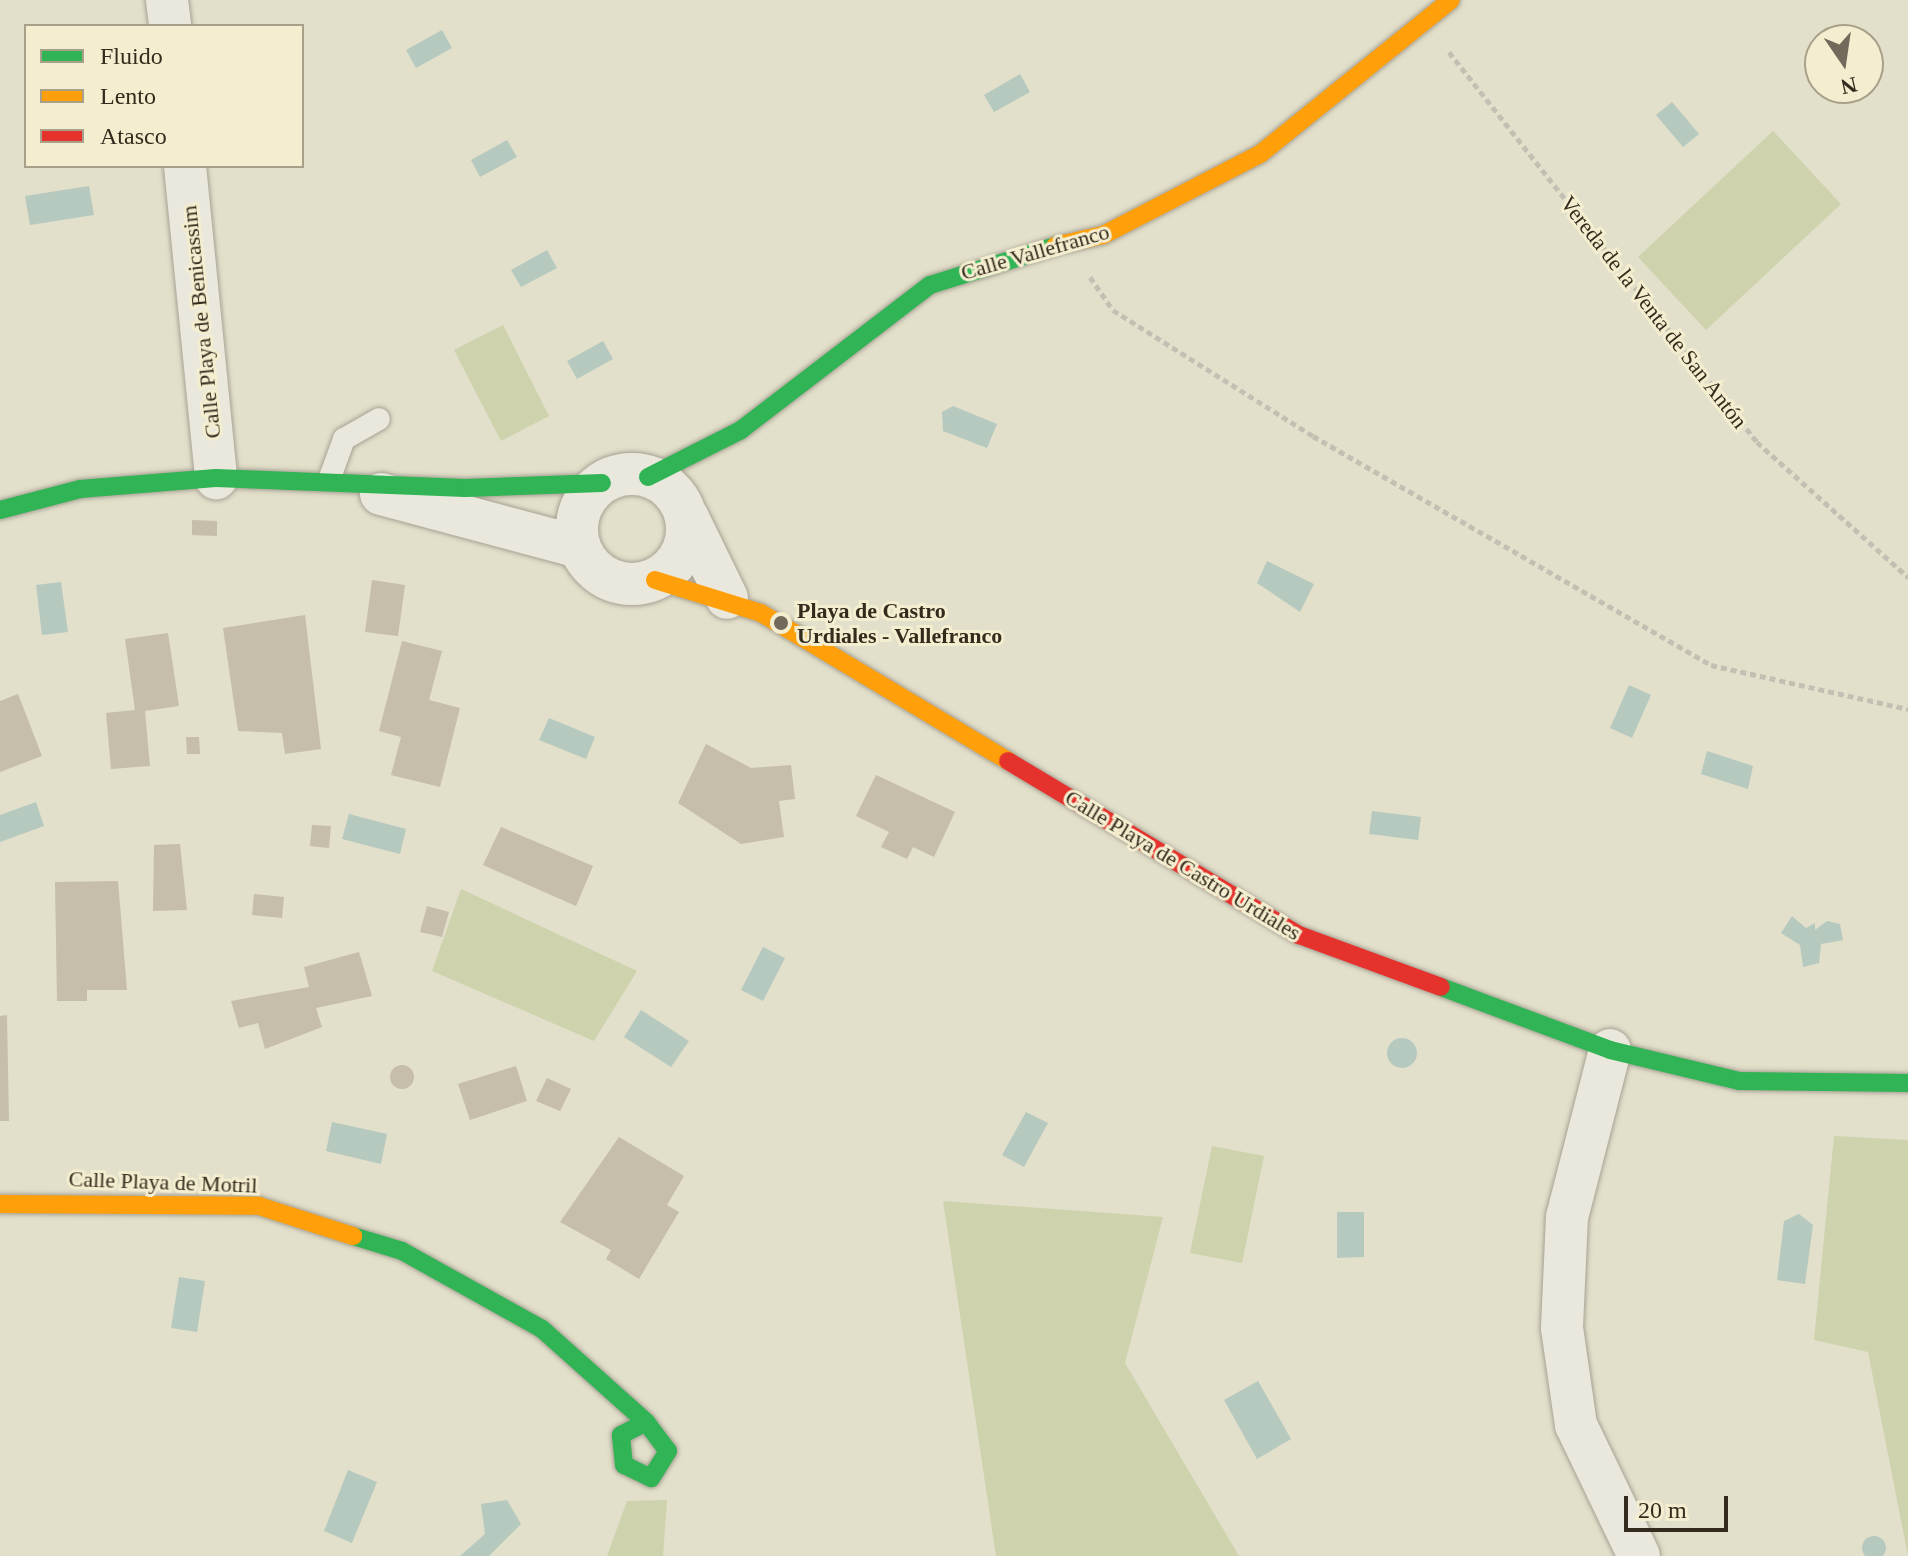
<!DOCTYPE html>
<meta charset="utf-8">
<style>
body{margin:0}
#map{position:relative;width:1908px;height:1556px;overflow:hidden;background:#e2dfca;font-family:"Times New Roman",serif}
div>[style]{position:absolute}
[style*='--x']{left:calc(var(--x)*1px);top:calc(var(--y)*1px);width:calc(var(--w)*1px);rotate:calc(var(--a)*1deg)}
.green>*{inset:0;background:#ced3ad}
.water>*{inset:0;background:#b6c9bf}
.round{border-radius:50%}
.building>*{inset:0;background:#c6bdab}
.path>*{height:5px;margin-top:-2.5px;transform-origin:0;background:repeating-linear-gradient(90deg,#c3c0b3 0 6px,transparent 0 10px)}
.roads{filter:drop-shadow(0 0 2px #a7a294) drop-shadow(0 0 2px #a7a294)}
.lane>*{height:22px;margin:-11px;padding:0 11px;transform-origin:11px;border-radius:11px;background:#eae8dc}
.street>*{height:42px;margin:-21px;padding:0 21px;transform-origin:21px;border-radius:21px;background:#eae8dc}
.street>.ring{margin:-21px;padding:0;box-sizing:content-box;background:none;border:42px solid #eae8dc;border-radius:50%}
.fast>*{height:18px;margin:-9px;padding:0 9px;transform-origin:9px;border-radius:9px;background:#30b455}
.slow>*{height:18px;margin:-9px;padding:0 9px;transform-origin:9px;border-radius:9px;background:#ff9f0a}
.jam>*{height:18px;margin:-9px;padding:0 9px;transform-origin:9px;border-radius:9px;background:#e5322d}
.dots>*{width:22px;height:22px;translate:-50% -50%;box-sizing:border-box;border:4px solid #f4eed0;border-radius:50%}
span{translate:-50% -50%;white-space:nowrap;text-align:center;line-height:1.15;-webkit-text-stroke:6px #f4eed0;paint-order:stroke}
.street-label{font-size:22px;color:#352b1d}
.poi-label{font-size:22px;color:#352b1d;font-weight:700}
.left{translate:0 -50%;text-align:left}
.legend{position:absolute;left:24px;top:24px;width:280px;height:144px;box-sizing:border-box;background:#f4eed0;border:2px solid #a8a088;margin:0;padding:10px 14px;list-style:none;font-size:24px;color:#352b1d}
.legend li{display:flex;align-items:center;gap:16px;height:40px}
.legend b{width:40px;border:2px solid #a8a088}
.north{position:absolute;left:1804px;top:24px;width:80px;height:80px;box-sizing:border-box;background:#f4eed0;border:2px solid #a8a088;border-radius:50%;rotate:167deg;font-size:22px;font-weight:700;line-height:32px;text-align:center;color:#352b1d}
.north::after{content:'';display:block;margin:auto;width:28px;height:36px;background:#726a5a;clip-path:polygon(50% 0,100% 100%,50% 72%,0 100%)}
.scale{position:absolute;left:1624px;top:1496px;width:104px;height:36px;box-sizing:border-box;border:4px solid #352b1d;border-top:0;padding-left:10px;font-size:24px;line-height:28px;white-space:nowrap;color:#352b1d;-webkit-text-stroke:6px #f4eed0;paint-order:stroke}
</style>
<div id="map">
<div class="green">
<i style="clip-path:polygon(1773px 131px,1841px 204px,1706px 330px,1638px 257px)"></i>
<i style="clip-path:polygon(503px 325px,549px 416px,501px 441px,454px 350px)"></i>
<i style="clip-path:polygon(461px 889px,637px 971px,594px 1041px,432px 971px)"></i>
<i style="clip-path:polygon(1834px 1136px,1908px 1140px,1908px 1556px,1868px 1352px,1814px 1340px)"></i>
<i style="clip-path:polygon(1212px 1146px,1264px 1156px,1242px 1263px,1190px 1253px)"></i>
<i style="clip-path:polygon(943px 1201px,1163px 1217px,1125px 1363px,1239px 1556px,996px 1556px)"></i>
<i style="clip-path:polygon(667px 1500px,663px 1556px,607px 1556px,627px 1501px)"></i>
</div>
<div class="water">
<i style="clip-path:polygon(442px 30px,452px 48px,416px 68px,406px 50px)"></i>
<i style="clip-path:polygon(1020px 74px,1030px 92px,994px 112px,984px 95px)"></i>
<i style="clip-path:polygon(1672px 102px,1699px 134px,1683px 147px,1656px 115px)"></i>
<i style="clip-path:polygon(507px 140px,517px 157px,480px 177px,471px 160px)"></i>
<i style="clip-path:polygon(89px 186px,94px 215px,30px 225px,25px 196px)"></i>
<i style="clip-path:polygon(547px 250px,557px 268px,521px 287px,511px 270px)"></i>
<i style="clip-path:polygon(603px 341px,613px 359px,577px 379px,567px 361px)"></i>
<i style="clip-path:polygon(953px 406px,997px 424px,987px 448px,943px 431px,942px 412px)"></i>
<i style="clip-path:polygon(1267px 561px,1314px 584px,1300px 612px,1257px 583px)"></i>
<i style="clip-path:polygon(61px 582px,68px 632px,42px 635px,36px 585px)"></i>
<i style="clip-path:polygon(1629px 685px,1651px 695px,1632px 738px,1610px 728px)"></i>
<i style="clip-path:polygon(549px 718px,595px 737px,586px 759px,539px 740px)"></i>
<i style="clip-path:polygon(1707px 751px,1753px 766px,1748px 789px,1701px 774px)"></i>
<i style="clip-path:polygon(36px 802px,44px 826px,0 842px,0 815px)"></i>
<i style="clip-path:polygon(1372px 811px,1421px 817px,1418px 840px,1369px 834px)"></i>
<i style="clip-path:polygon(349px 814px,406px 829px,400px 854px,342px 839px)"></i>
<i style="clip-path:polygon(1792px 916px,1806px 928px,1815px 923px,1815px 930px,1827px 921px,1840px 924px,1843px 940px,1821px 944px,1819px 963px,1803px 967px,1800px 945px,1781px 933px)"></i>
<i style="clip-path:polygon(763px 947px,785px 958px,763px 1001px,741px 990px)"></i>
<i style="clip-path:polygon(641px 1010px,689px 1041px,671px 1067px,624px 1037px)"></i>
<i class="round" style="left:1387px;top:1038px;width:30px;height:30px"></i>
<i style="clip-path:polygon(1026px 1112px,1048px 1123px,1024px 1167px,1002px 1155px)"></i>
<i style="clip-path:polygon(332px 1122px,387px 1134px,381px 1164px,326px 1151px)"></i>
<i style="clip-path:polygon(1337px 1212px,1364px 1212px,1364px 1257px,1337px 1258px)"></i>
<i style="clip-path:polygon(1799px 1214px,1813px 1225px,1805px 1284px,1777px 1280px,1784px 1221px)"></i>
<i style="clip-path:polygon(179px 1277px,205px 1281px,197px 1332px,171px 1328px)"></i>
<i style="clip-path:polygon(1258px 1381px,1291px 1439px,1257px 1459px,1224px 1400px)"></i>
<i style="clip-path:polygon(348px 1470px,377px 1482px,352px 1543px,324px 1531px)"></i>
<i style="clip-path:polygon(507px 1500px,521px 1524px,489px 1556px,460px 1556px,485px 1534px,481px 1504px)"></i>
<i class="round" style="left:1862px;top:1536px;width:24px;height:24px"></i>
</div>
<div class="building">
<i style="clip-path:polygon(192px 520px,217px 521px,217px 536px,192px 535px)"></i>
<i style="clip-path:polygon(372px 580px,405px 585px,398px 636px,365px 632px)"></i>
<i style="clip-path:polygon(305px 615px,321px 749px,285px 754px,282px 733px,238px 731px,223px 628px)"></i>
<i style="clip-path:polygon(168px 633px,179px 706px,145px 711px,150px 766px,111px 769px,106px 713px,135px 710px,125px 639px)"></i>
<i style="clip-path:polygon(402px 641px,442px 651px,429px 700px,460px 708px,440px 787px,391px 775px,401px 737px,379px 731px)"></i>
<i style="clip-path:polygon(18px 694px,42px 756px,0 772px,0 701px)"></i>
<i style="clip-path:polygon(186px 737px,199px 737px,200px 754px,187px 754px)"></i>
<i style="clip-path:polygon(706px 744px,751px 768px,791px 765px,795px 799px,779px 801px,784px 837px,741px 844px,678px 803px)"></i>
<i style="clip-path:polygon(876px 775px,955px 812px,934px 857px,913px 847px,907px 859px,881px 847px,889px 832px,856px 816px)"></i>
<i style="clip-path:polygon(312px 825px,331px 826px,329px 848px,310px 846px)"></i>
<i style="clip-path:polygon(501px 827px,593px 866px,576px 906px,483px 865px)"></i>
<i style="clip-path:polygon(180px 844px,187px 910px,153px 911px,154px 845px)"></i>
<i style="clip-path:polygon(118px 881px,127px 990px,87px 990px,87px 1001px,57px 1001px,55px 882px)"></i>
<i style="clip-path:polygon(254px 894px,284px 897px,282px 918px,252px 915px)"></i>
<i style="clip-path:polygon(427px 906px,449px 912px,442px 937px,420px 932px)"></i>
<i style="clip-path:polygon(359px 952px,372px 996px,316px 1008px,322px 1027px,265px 1049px,258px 1023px,239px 1028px,231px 1001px,309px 987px,304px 967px)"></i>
<i style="clip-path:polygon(7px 1015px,9px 1121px,0 1121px,0 1016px)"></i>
<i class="round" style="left:390px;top:1065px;width:24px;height:24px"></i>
<i style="clip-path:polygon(516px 1066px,527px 1101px,470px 1120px,458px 1084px)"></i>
<i style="clip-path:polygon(547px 1078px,571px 1089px,560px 1111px,536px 1101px)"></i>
<i style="clip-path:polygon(619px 1137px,684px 1176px,667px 1205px,679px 1212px,639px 1279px,606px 1259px,611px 1250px,560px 1222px)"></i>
</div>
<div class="path">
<i style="--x:1449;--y:52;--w:497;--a:51.7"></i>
<i style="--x:1757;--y:442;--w:203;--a:41.8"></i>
<i style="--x:1090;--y:277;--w:40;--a:55.1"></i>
<i style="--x:1113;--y:310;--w:236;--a:32.2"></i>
<i style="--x:1313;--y:436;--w:459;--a:29.9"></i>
<i style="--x:1711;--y:665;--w:202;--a:12.6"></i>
</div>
<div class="roads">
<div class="lane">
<i style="--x:329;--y:480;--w:44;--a:-69.9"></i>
<i style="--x:344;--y:439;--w:40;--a:-29.7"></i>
</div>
<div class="street">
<i style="--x:167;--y:0;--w:26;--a:83"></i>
<i style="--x:185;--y:166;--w:314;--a:84.3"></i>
<i class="ring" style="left:577px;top:474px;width:68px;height:68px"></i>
<i style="--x:381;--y:494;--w:205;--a:15"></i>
<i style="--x:687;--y:516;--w:91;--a:64"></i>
<i style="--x:1610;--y:1050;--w:172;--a:104.4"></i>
<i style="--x:1567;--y:1217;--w:111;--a:92.6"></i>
<i style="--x:1562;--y:1328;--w:98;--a:81.8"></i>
<i style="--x:1576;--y:1425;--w:145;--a:64.3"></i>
</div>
<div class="fast">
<i style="--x:648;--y:477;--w:104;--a:-26.8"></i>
<i style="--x:741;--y:430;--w:238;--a:-37.5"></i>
<i style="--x:930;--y:285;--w:131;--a:-17.3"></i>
<i style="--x:0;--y:510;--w:83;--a:-14.7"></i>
<i style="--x:80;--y:489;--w:136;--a:-4.6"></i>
<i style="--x:216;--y:478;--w:249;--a:2.3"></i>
<i style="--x:465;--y:488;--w:137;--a:-2.1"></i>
<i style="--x:1441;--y:987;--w:180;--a:20.4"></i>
<i style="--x:1610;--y:1050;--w:133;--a:13.5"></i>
<i style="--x:1739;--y:1081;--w:169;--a:0.7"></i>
<i style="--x:353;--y:1236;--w:51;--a:17"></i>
<i style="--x:402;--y:1251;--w:160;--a:29.1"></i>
<i style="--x:542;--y:1329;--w:140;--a:41.8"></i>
<i style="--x:646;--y:1422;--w:36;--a:53"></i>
<i style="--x:668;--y:1451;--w:32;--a:122"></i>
<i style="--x:651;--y:1478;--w:30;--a:-154"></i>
<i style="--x:624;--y:1465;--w:30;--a:-96"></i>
<i style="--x:621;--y:1435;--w:28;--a:-27"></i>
</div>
<div class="slow">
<i style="--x:1055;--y:246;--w:49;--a:-12.9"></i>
<i style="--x:1103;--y:235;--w:177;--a:-27.3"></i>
<i style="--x:1260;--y:154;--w:245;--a:-38.9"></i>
<i style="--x:655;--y:580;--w:111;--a:17.3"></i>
<i style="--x:761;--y:613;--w:288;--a:30.9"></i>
<i style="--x:0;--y:1204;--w:259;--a:0.4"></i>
<i style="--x:259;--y:1206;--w:99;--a:17.7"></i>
</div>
<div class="jam">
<i style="--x:1008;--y:761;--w:339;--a:30.9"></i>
<i style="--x:1299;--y:935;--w:151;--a:20.1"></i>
</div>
</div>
<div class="dots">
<i style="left:781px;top:623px;background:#726a5a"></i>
</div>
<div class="street-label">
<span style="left:1035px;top:252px;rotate:-16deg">Calle Vallefranco</span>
<span style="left:1654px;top:312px;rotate:52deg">Vereda de la Venta de San Antón</span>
<span style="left:201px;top:322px;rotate:-96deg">Calle Playa de Benicassim</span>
<span style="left:1183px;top:865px;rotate:31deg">Calle Playa de Castro Urdiales</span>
<span style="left:163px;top:1182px;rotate:2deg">Calle Playa de Motril</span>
</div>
<div class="poi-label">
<span class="left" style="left:797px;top:623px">Playa de Castro<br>Urdiales - Vallefranco</span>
</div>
<ul class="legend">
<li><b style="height:10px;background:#30b455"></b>Fluido</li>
<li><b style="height:10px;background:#ff9f0a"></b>Lento</li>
<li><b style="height:10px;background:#e5322d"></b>Atasco</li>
</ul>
<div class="north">N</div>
<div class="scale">20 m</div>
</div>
